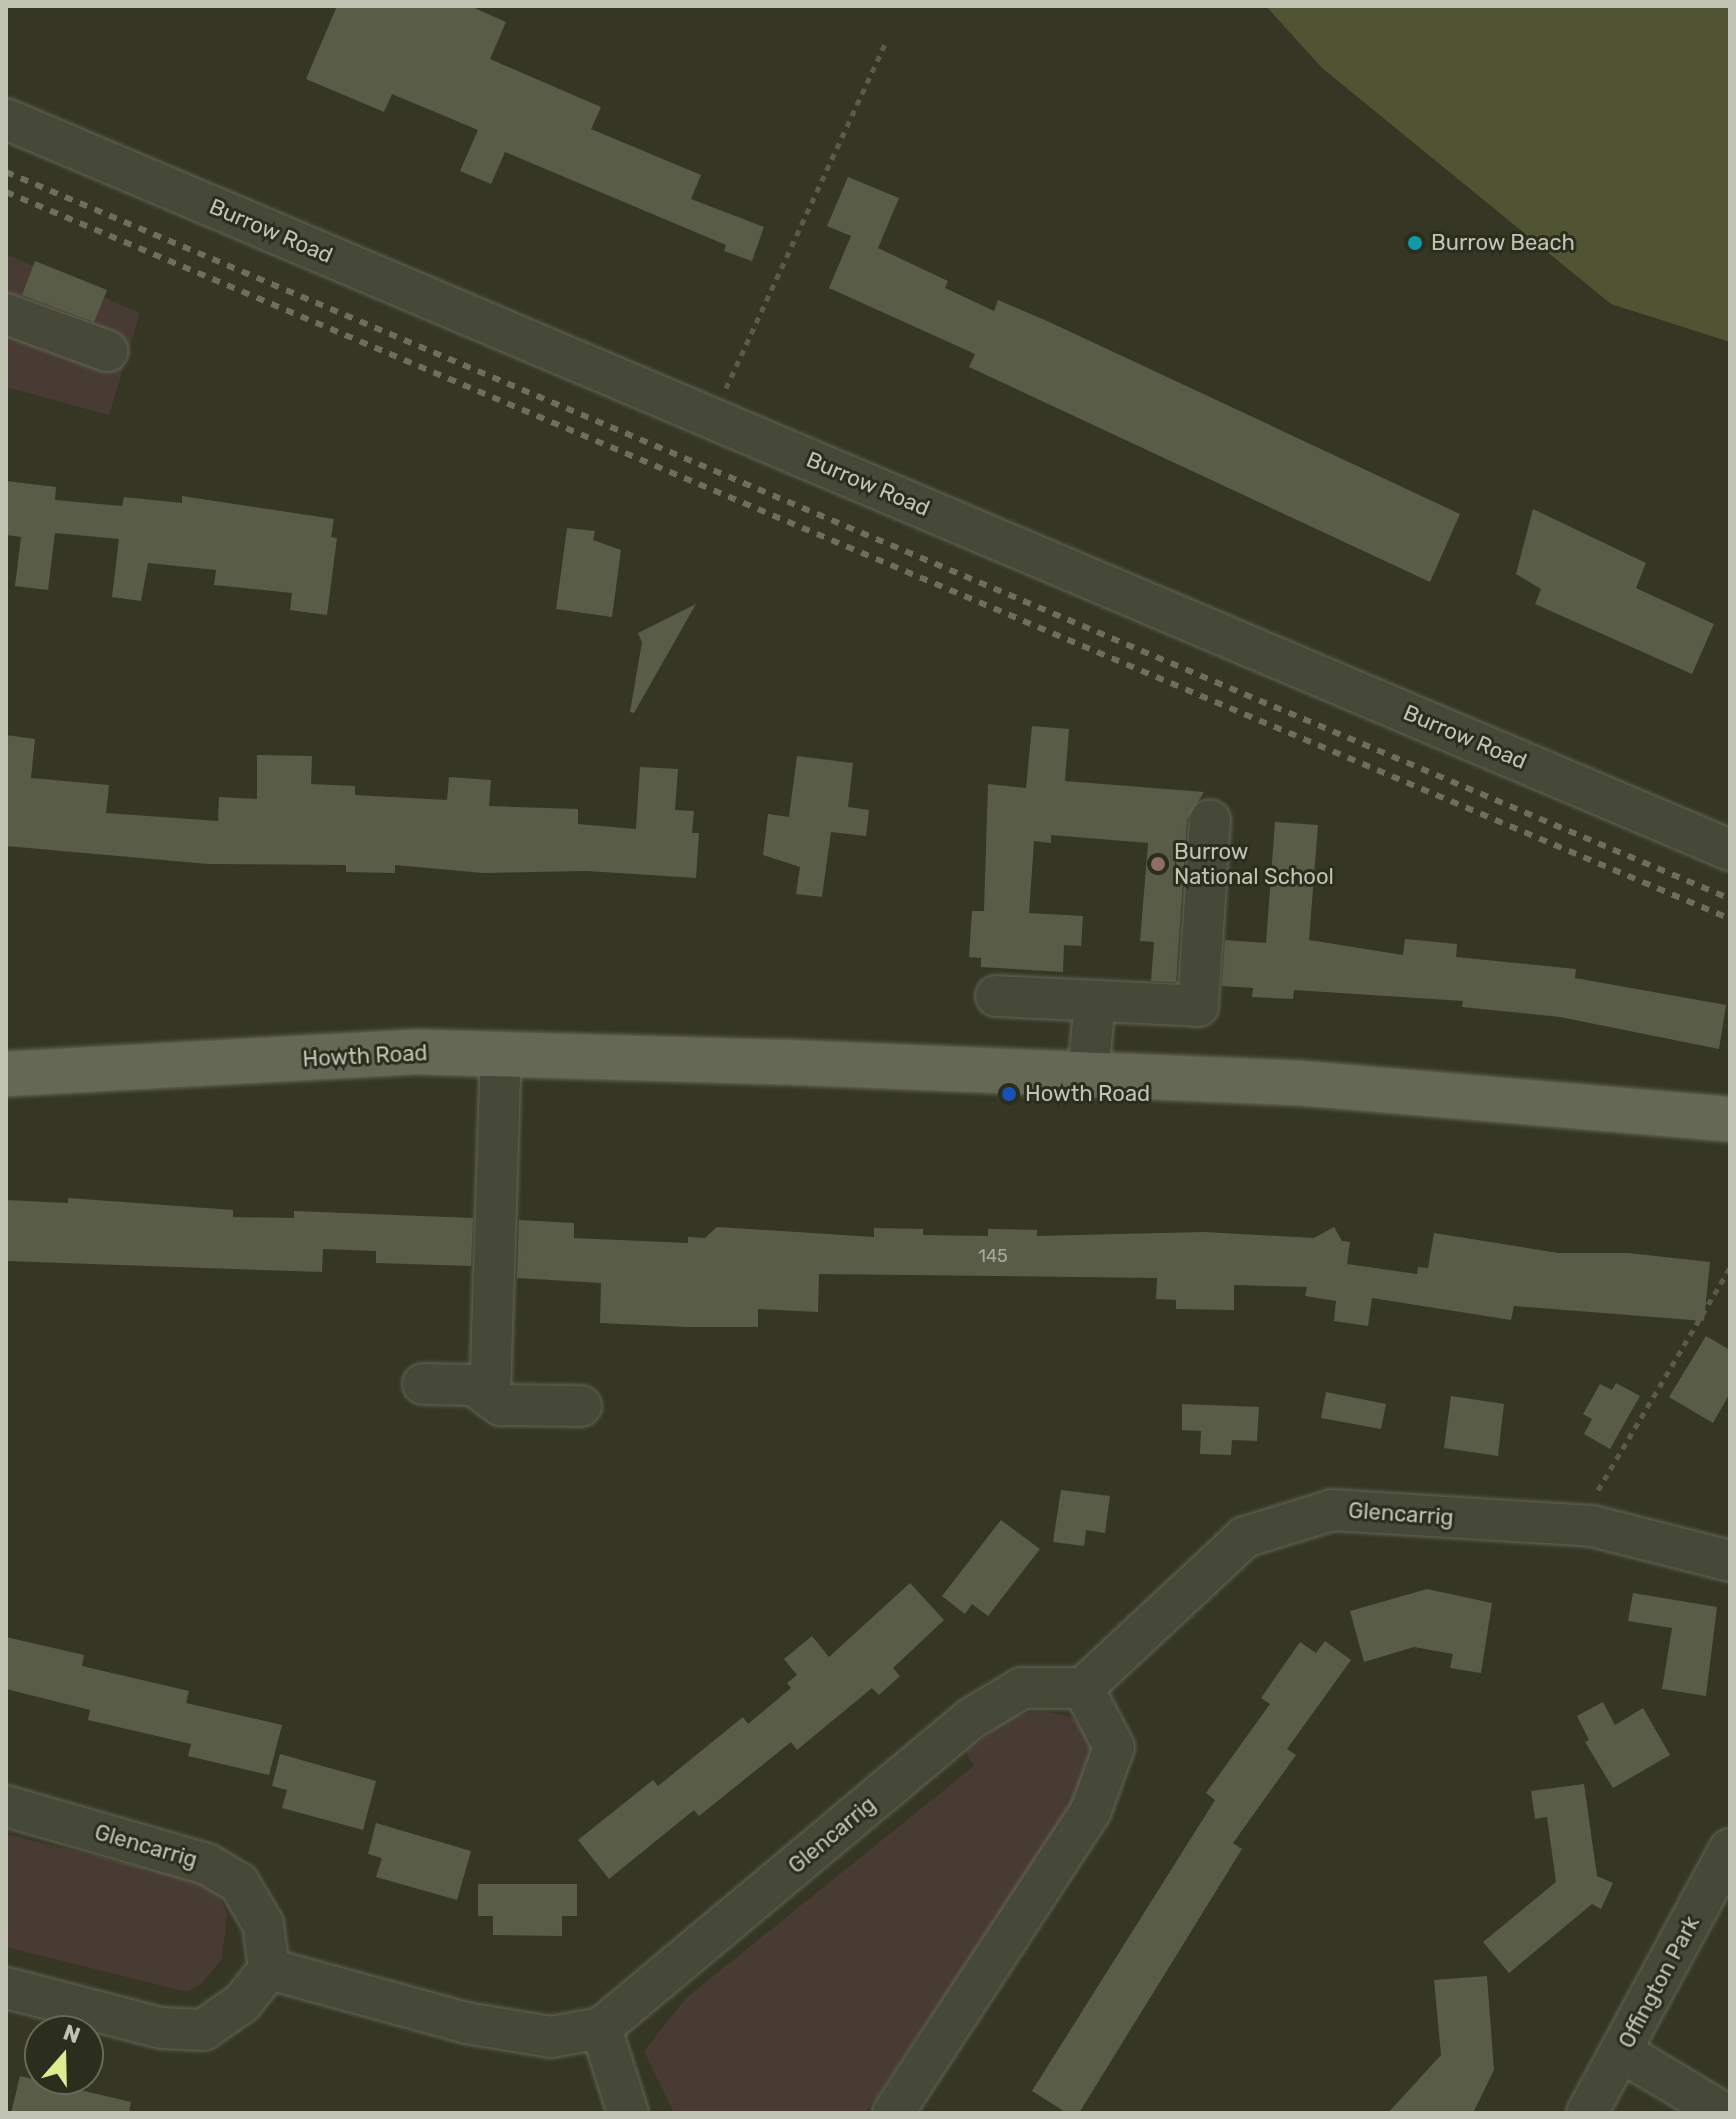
<!DOCTYPE html>
<style>
body{margin:0}
#map{position:relative;width:1736px;height:2119px;overflow:hidden;background:#353724;font-family:Rubik,sans-serif}
div>[style]{position:absolute}
[style*='--x']{left:calc(var(--x)*1px);top:calc(var(--y)*1px);width:calc(var(--w)*1px);rotate:calc(var(--a)*1deg)}
.green>*{inset:0;background:#473b33}
.water>*{inset:0;background:#505433}
.building>*{inset:0;background:#595c46}
.path>*{height:5px;margin-top:-2.5px;transform-origin:0;background:repeating-linear-gradient(90deg,#5e594d 0 6px,transparent 0 12px)}
.roads{filter:drop-shadow(0 0 2px #646656) drop-shadow(0 0 2px #646656)}
.minor>*{height:40px;margin:-20px;padding:0 20px;transform-origin:20px;border-radius:20px;background:#464838}
.major>*{height:44px;margin:-22px;padding:0 22px;transform-origin:22px;border-radius:22px;background:#666856}
.rail>*{height:6px;margin-top:-3px;transform-origin:0;background:repeating-linear-gradient(90deg,#6c6f5a 0 8px,transparent 0 16px)}
.dots>*{width:22px;height:22px;translate:-50% -50%;box-sizing:border-box;border:4px solid #2b2d1d;border-radius:50%}
span{translate:-50% -50%;white-space:nowrap;text-align:center;line-height:1.15;-webkit-text-stroke:6px #2b2d1d;paint-order:stroke}
.number-label{font-size:18px;color:#a7aa98}
.number-label span{-webkit-text-stroke-width:0}
.street-label{font-size:22px;color:#c1c4b3}
.poi-label{font-size:22px;color:#c1c4b3}
.left{translate:0 -50%;text-align:left}
.frame{position:absolute;inset:0;border:8px solid #c1c4b3;pointer-events:none}
.north{position:absolute;left:24px;top:2015px;width:80px;height:80px;box-sizing:border-box;background:#2b2d1d;border:2px solid #676959;border-radius:50%;rotate:20deg;font-size:22px;font-weight:700;line-height:32px;text-align:center;color:#c1c4b3}
.north::after{content:'';display:block;margin:auto;width:28px;height:36px;background:#ddeb91;clip-path:polygon(50% 0,100% 100%,50% 72%,0 100%)}
</style>
<div id="map">
<div class="green">
<i style="clip-path:polygon(6px 254px,140px 313px,109px 415px,6px 387px)"></i>
<i style="clip-path:polygon(1041px 1711px,1072px 1717px,1098px 1750px,1096px 1774px,865px 2113px,674px 2113px,644px 2051px,686px 1998px,974px 1766px,966px 1752px,1010px 1717px)"></i>
<i style="clip-path:polygon(6px 1834px,213px 1885px,227px 1913px,222px 1959px,201px 1984px,187px 1992px,6px 1947px)"></i>
</div>
<div class="water">
<i style="clip-path:polygon(1266px 6px,1730px 6px,1730px 342px,1611px 304px,1322px 68px)"></i>
</div>
<div class="building">
<i style="clip-path:polygon(337px 6px,470px 6px,506px 22px,490px 59px,601px 107px,591px 129px,701px 175px,691px 199px,764px 227px,752px 261px,724px 251px,726px 245px,505px 152px,491px 184px,460px 171px,478px 130px,392px 94px,384px 112px,306px 79px)"></i>
<i style="clip-path:polygon(848px 177px,899px 198px,878px 248px,948px 281px,945px 288px,994px 311px,998px 300px,1045px 320px,1460px 514px,1430px 582px,969px 367px,975px 354px,829px 288px,851px 236px,827px 226px)"></i>
<i style="clip-path:polygon(35px 261px,107px 290px,94px 322px,22px 295px)"></i>
<i style="clip-path:polygon(6px 481px,56px 487px,55px 500px,122px 506px,124px 497px,182px 503px,182px 496px,334px 519px,331px 537px,337px 538px,327px 615px,290px 610px,292px 593px,214px 585px,216px 570px,148px 563px,141px 601px,112px 597px,119px 539px,55px 533px,48px 590px,15px 586px,21px 537px,6px 535px)"></i>
<i style="clip-path:polygon(1533px 509px,1646px 563px,1636px 588px,1714px 624px,1692px 674px,1535px 604px,1541px 589px,1516px 574px)"></i>
<i style="clip-path:polygon(567px 528px,595px 531px,593px 540px,621px 550px,612px 617px,556px 609px)"></i>
<i style="clip-path:polygon(696px 604px,634px 713px,630px 712px,642px 642px,638px 633px)"></i>
<i style="clip-path:polygon(1032px 726px,1069px 729px,1065px 781px,1204px 792px,1187px 819px,1176px 982px,1151px 981px,1154px 942px,1140px 941px,1148px 843px,1051px 835px,1051px 843px,1034px 841px,1029px 913px,1083px 916px,1081px 946px,1064px 945px,1063px 972px,981px 967px,981px 958px,969px 957px,972px 911px,984px 911px,988px 784px,1026px 788px)"></i>
<i style="clip-path:polygon(6px 735px,35px 739px,31px 778px,109px 785px,106px 813px,218px 821px,219px 797px,257px 799px,257px 755px,312px 756px,311px 784px,355px 786px,355px 795px,447px 800px,449px 777px,491px 780px,489px 806px,578px 809px,578px 824px,636px 829px,640px 767px,678px 769px,675px 810px,694px 811px,692px 833px,699px 833px,696px 878px,587px 871px,483px 873px,395px 865px,395px 873px,346px 872px,346px 865px,208px 864px,6px 846px)"></i>
<i style="clip-path:polygon(797px 756px,853px 763px,848px 807px,869px 810px,866px 836px,831px 832px,822px 897px,796px 894px,800px 867px,763px 855px,768px 814px,789px 817px)"></i>
<i style="clip-path:polygon(1275px 822px,1318px 825px,1309px 940px,1403px 955px,1405px 939px,1457px 944px,1456px 957px,1576px 969px,1575px 978px,1726px 1005px,1719px 1049px,1560px 1017px,1462px 1007px,1463px 1001px,1294px 990px,1293px 999px,1252px 997px,1253px 988px,1222px 986px,1225px 940px,1266px 943px)"></i>
<i style="clip-path:polygon(68px 1198px,233px 1210px,233px 1217px,294px 1218px,294px 1211px,473px 1218px,471px 1266px,376px 1263px,376px 1251px,323px 1249px,322px 1272px,6px 1261px,6px 1200px,68px 1203px)"></i>
<i style="clip-path:polygon(519px 1220px,574px 1223px,574px 1238px,688px 1243px,688px 1237px,705px 1238px,717px 1227px,874px 1237px,874px 1228px,923px 1229px,923px 1235px,988px 1236px,988px 1229px,1037px 1230px,1037px 1236px,1204px 1232px,1314px 1238px,1334px 1227px,1342px 1241px,1350px 1242px,1347px 1264px,1417px 1274px,1418px 1267px,1428px 1268px,1434px 1233px,1558px 1253px,1628px 1253px,1710px 1262px,1704px 1321px,1514px 1306px,1511px 1320px,1372px 1298px,1368px 1326px,1334px 1321px,1336px 1301px,1305px 1296px,1307px 1287px,1234px 1285px,1234px 1310px,1176px 1309px,1176px 1300px,1156px 1299px,1157px 1278px,819px 1274px,818px 1312px,758px 1309px,758px 1327px,687px 1327px,600px 1323px,601px 1283px,517px 1278px)"></i>
<i style="clip-path:polygon(1706px 1336px,1730px 1350px,1730px 1393px,1713px 1423px,1669px 1397px)"></i>
<i style="clip-path:polygon(1616px 1383px,1640px 1396px,1610px 1449px,1584px 1434px,1592px 1419px,1583px 1414px,1600px 1384px,1612px 1390px)"></i>
<i style="clip-path:polygon(1326px 1392px,1386px 1404px,1381px 1429px,1321px 1418px)"></i>
<i style="clip-path:polygon(1451px 1396px,1504px 1404px,1498px 1456px,1444px 1448px)"></i>
<i style="clip-path:polygon(1182px 1404px,1259px 1407px,1257px 1441px,1232px 1440px,1231px 1455px,1200px 1454px,1201px 1431px,1182px 1430px)"></i>
<i style="clip-path:polygon(1061px 1490px,1110px 1496px,1105px 1533px,1086px 1530px,1084px 1546px,1053px 1542px)"></i>
<i style="clip-path:polygon(1001px 1520px,1040px 1549px,988px 1616px,972px 1604px,965px 1614px,942px 1596px)"></i>
<i style="clip-path:polygon(910px 1583px,944px 1620px,893px 1668px,900px 1676px,879px 1695px,872px 1688px,797px 1750px,791px 1742px,699px 1816px,694px 1810px,609px 1879px,578px 1840px,653px 1780px,658px 1786px,743px 1717px,748px 1724px,791px 1688px,787px 1683px,797px 1675px,784px 1659px,812px 1636px,829px 1657px)"></i>
<i style="clip-path:polygon(1427px 1589px,1492px 1603px,1481px 1673px,1450px 1668px,1453px 1654px,1414px 1647px,1364px 1662px,1350px 1611px)"></i>
<i style="clip-path:polygon(1633px 1593px,1717px 1607px,1706px 1696px,1662px 1689px,1672px 1628px,1628px 1621px)"></i>
<i style="clip-path:polygon(6px 1637px,84px 1655px,82px 1666px,189px 1691px,186px 1703px,282px 1725px,269px 1775px,188px 1756px,191px 1744px,88px 1720px,90px 1710px,6px 1689px)"></i>
<i style="clip-path:polygon(1325px 1641px,1351px 1660px,1287px 1749px,1296px 1755px,1233px 1843px,1242px 1849px,1079px 2113px,1067px 2113px,1032px 2091px,1215px 1800px,1206px 1793px,1270px 1704px,1261px 1698px,1300px 1642px,1316px 1653px)"></i>
<i style="clip-path:polygon(1603px 1702px,1615px 1725px,1643px 1708px,1670px 1755px,1613px 1788px,1585px 1742px,1589px 1740px,1577px 1716px)"></i>
<i style="clip-path:polygon(280px 1754px,376px 1781px,363px 1830px,282px 1808px,287px 1790px,272px 1786px)"></i>
<i style="clip-path:polygon(1584px 1784px,1597px 1876px,1613px 1883px,1601px 1909px,1592px 1904px,1509px 1973px,1483px 1942px,1556px 1882px,1547px 1817px,1535px 1819px,1531px 1791px)"></i>
<i style="clip-path:polygon(376px 1823px,471px 1851px,457px 1900px,376px 1877px,382px 1858px,368px 1854px)"></i>
<i style="clip-path:polygon(478px 1884px,577px 1884px,577px 1916px,562px 1916px,562px 1936px,493px 1935px,493px 1916px,478px 1916px)"></i>
<i style="clip-path:polygon(1487px 1976px,1494px 2070px,1473px 2113px,1388px 2113px,1441px 2055px,1434px 1980px)"></i>
<i style="clip-path:polygon(20px 2076px,131px 2102px,129px 2113px,11px 2113px)"></i>
</div>
<div class="path">
<i style="--x:726;--y:388;--w:379;--a:-65.2"></i>
<i style="--x:1598;--y:1490;--w:258;--a:-59.3"></i>
</div>
<div class="roads">
<div class="minor">
<i style="--x:6;--y:119;--w:1873;--a:22.98"></i>
<i style="--x:6;--y:314;--w:108;--a:20.1"></i>
<i style="--x:996;--y:996;--w:202;--a:2.8"></i>
<i style="--x:1198;--y:1006;--w:186;--a:-86.3"></i>
<i style="--x:1088;--y:1074;--w:73;--a:-84.5"></i>
<i style="--x:423;--y:1384;--w:51;--a:1.1"></i>
<i style="--x:474;--y:1385;--w:34;--a:37"></i>
<i style="--x:501;--y:1405;--w:80;--a:0.7"></i>
<i style="--x:490;--y:1397;--w:342;--a:-88.2"></i>
<i style="--x:6;--y:1806;--w:209;--a:16.1"></i>
<i style="--x:207;--y:1864;--w:37;--a:31"></i>
<i style="--x:239;--y:1883;--w:48;--a:59.7"></i>
<i style="--x:263;--y:1924;--w:45;--a:82.4"></i>
<i style="--x:269;--y:1969;--w:43;--a:128.5"></i>
<i style="--x:242;--y:2003;--w:47;--a:145.3"></i>
<i style="--x:203;--y:2030;--w:42;--a:-177.3"></i>
<i style="--x:161;--y:2028;--w:160;--a:-165.5"></i>
<i style="--x:269;--y:1969;--w:204;--a:15.3"></i>
<i style="--x:466;--y:2023;--w:86;--a:9.4"></i>
<i style="--x:551;--y:2037;--w:51;--a:-10.2"></i>
<i style="--x:601;--y:2028;--w:481;--a:-39.9"></i>
<i style="--x:970;--y:1719;--w:61;--a:-30.8"></i>
<i style="--x:1022;--y:1688;--w:61;--a:0"></i>
<i style="--x:1083;--y:1688;--w:221;--a:-43"></i>
<i style="--x:1245;--y:1537;--w:91;--a:-17.2"></i>
<i style="--x:1332;--y:1510;--w:260;--a:3.5"></i>
<i style="--x:1592;--y:1526;--w:142;--a:14.2"></i>
<i style="--x:601;--y:2028;--w:89;--a:72.4"></i>
<i style="--x:1622;--y:2052;--w:118;--a:31.1"></i>
<i style="--x:893;--y:2113;--w:362;--a:-56.8"></i>
<i style="--x:1091;--y:1810;--w:67;--a:-69.9"></i>
<i style="--x:1114;--y:1747;--w:67;--a:-117.7"></i>
<i style="--x:1587;--y:2113;--w:300;--a:-61.6"></i>
</div>
<div class="major">
<i style="--x:6;--y:1074;--w:413;--a:-3.1"></i>
<i style="--x:418;--y:1052;--w:364;--a:1.6"></i>
<i style="--x:782;--y:1062;--w:517;--a:2.33"></i>
<i style="--x:1299;--y:1083;--w:433;--a:4.8"></i>
</div>
</div>
<div class="rail">
<i style="--x:6;--y:172;--w:1871;--a:22.86"></i>
<i style="--x:6;--y:192;--w:1871;--a:22.86"></i>
</div>
<div class="dots">
<i style="left:1415px;top:243px;background:#0f9aa8"></i>
<i style="left:1158px;top:864px;background:#8d6e63"></i>
<i style="left:1009px;top:1094px;background:#1a4fb4"></i>
</div>
<div class="number-label">
<span style="left:993px;top:1256px">145</span>
</div>
<div class="street-label">
<span style="left:271px;top:231px;rotate:23deg">Burrow Road</span>
<span style="left:868px;top:484px;rotate:23deg">Burrow Road</span>
<span style="left:1465px;top:737px;rotate:23deg">Burrow Road</span>
<span style="left:365px;top:1056px;rotate:-3deg">Howth Road</span>
<span style="left:1401px;top:1514px;rotate:4deg">Glencarrig</span>
<span style="left:832px;top:1835px;rotate:-40deg">Glencarrig</span>
<span style="left:146px;top:1846px;rotate:16deg">Glencarrig</span>
<span style="left:1659px;top:1982px;rotate:-62deg">Offington Park</span>
</div>
<div class="poi-label">
<span class="left" style="left:1431px;top:243px">Burrow Beach</span>
<span class="left" style="left:1174px;top:864px">Burrow<br>National School</span>
<span class="left" style="left:1025px;top:1094px">Howth Road</span>
</div>
<div class="frame"></div>
<div class="north">N</div>
</div>
